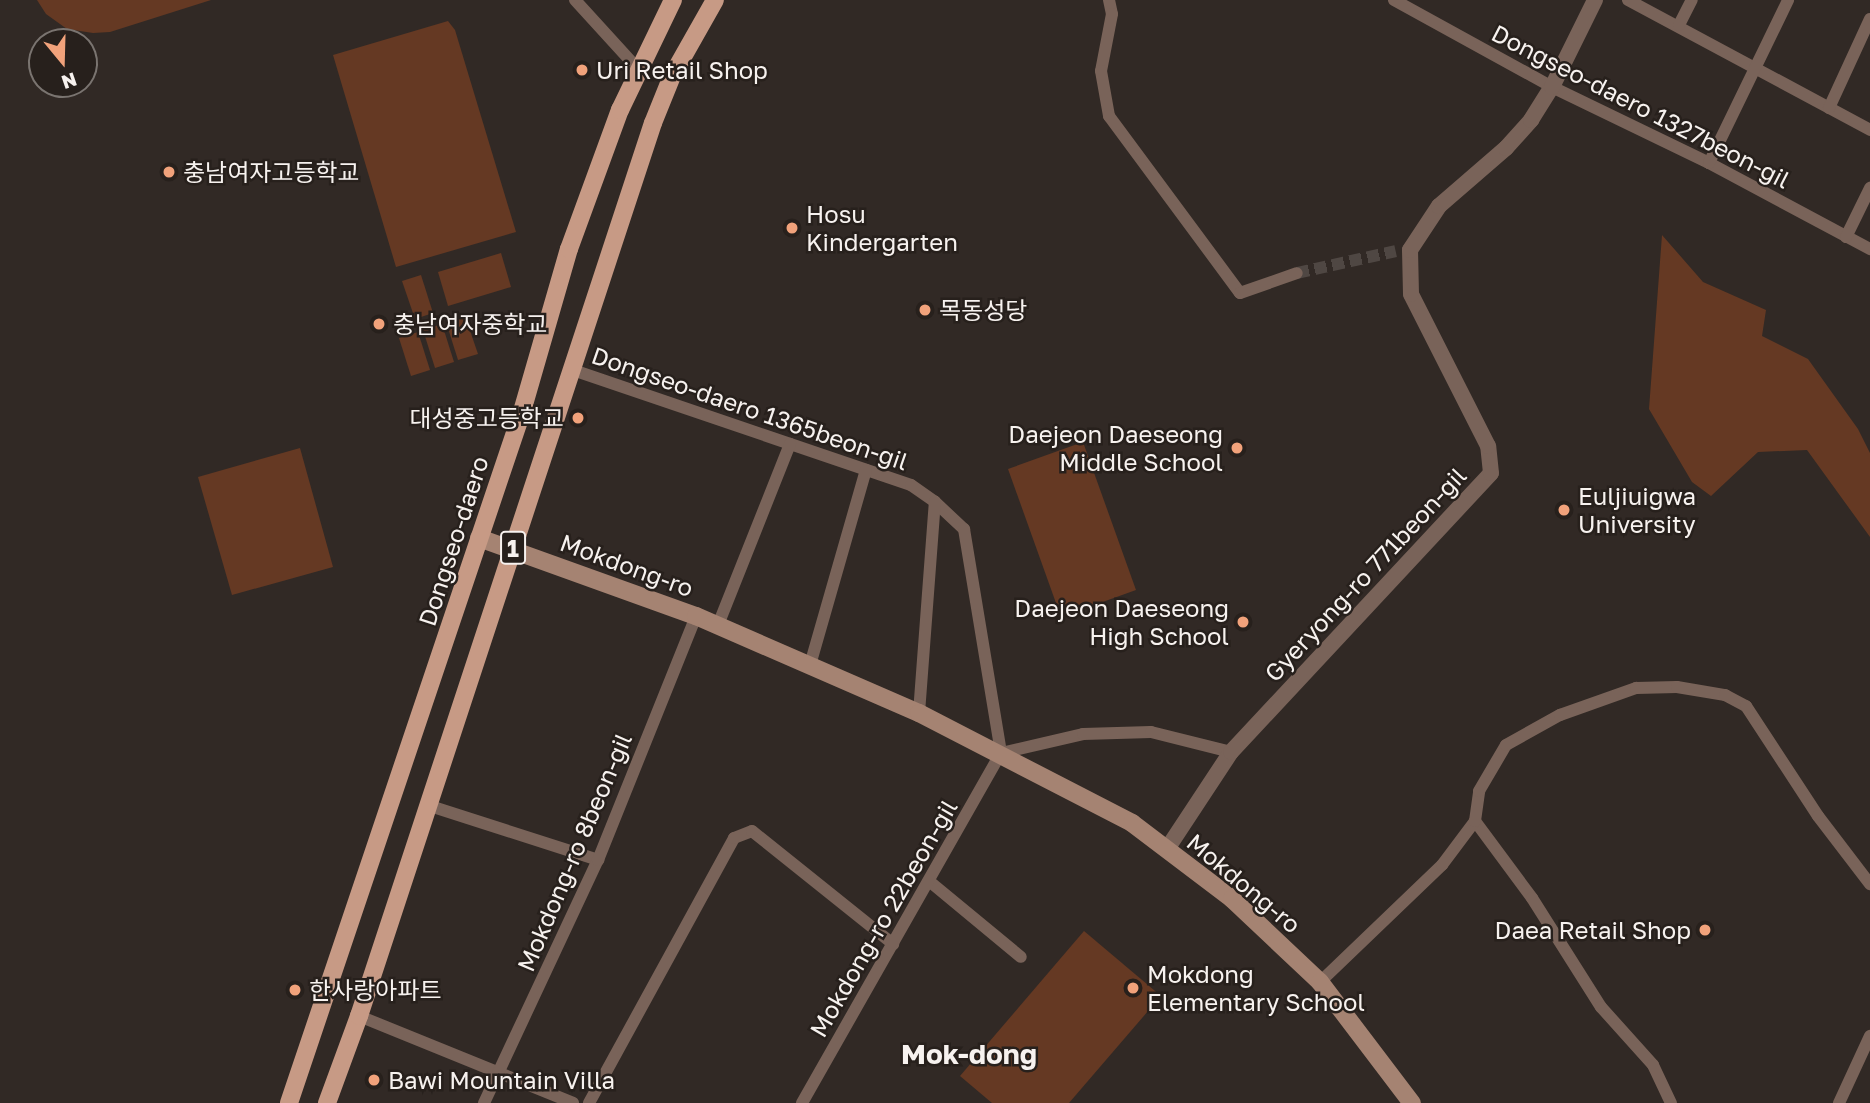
<!DOCTYPE html>
<meta charset="utf-8">
<style>
body{margin:0}
#map{position:relative;width:1870px;height:1103px;overflow:hidden;background:#312925;font-family:"Golos Text","Noto Sans KR",sans-serif}
div>[style]{position:absolute}
[style*='--x']{left:calc(var(--x)*1px);top:calc(var(--y)*1px);width:calc(var(--w)*1px);rotate:calc(var(--a)*1deg)}
.green>*{inset:0;background:#653923}
.minor-tunnel>*{height:12px;margin-top:-6px;transform-origin:0;background:repeating-linear-gradient(90deg,#4f4743 0 12px,transparent 0 18px)}
.minor>*{height:12px;margin:-6px;padding:0 6px;transform-origin:6px;border-radius:6px;background:#796359}
.tertiary>*{height:16px;margin:-8px;padding:0 8px;transform-origin:8px;border-radius:8px;background:#796359}
.secondary>*{height:18px;margin:-9px;padding:0 9px;transform-origin:9px;border-radius:9px;background:#a58372}
.primary>*{height:18px;margin:-9px;padding:0 9px;transform-origin:9px;border-radius:9px;background:#c79a85}
.dots>*{width:19px;height:19px;translate:-50% -50%;box-sizing:border-box;border:4px solid #27201c;border-radius:50%}
span{translate:-50% -50%;white-space:nowrap;text-align:center;line-height:1.15;-webkit-text-stroke:5px #27201c;paint-order:stroke}
.shield-label span{padding:2px 5px;background:#27201c;border:2px solid;border-radius:5px;-webkit-text-stroke-width:0}
.shield-label{font-size:23px;color:#f7f2ef;font-weight:700}
.poi-label{font-size:24px;color:#f7f2ef}
.left{translate:0 -50%;text-align:left}
.right{translate:-100% -50%;text-align:right}
.street-label{font-size:24px;color:#f7f2ef}
.quarter-label{font-size:28px;color:#f7f2ef;font-weight:700}
.north{position:absolute;left:28px;top:28px;width:70px;height:70px;box-sizing:border-box;background:#27201c;border:2px solid #7a7470;border-radius:50%;rotate:161deg;font-size:19px;font-weight:700;line-height:28px;text-align:center;color:#f7f2ef}
.north::after{content:'';display:block;margin:auto;width:24px;height:32px;background:#f1a27b;clip-path:polygon(50% 0,100% 100%,50% 72%,0 100%)}
</style>
<div id="map">
<div class="green">
<i style="clip-path:polygon(37px 0,211px 0,110px 32px,93px 33px,67px 29px,46px 14px)"></i>
<i style="clip-path:polygon(448px 21px,455px 30px,516px 232px,396px 267px,333px 55px)"></i>
<i style="clip-path:polygon(1662px 235px,1703px 282px,1766px 310px,1762px 336px,1808px 359px,1858px 429px,1870px 453px,1870px 537px,1807px 450px,1758px 452px,1711px 496px,1692px 482px,1649px 409px)"></i>
<i style="clip-path:polygon(501px 253px,511px 287px,448px 306px,438px 272px)"></i>
<i style="clip-path:polygon(421px 275px,433px 313px,415px 319px,402px 281px)"></i>
<i style="clip-path:polygon(465px 316px,478px 354px,458px 360px,446px 322px)"></i>
<i style="clip-path:polygon(442px 324px,454px 362px,435px 368px,423px 330px)"></i>
<i style="clip-path:polygon(418px 332px,430px 370px,411px 376px,399px 338px)"></i>
<i style="clip-path:polygon(1083px 442px,1136px 590px,1061px 617px,1008px 469px)"></i>
<i style="clip-path:polygon(300px 448px,333px 567px,232px 595px,198px 477px)"></i>
<i style="clip-path:polygon(1084px 931px,1161px 996px,1069px 1103px,992px 1103px,960px 1076px)"></i>
</div>
<div class="minor-tunnel">
<i style="--x:1297;--y:273;--w:101;--a:-12.5"></i>
</div>
<div class="minor">
<i style="--x:575;--y:0;--w:93;--a:47.6"></i>
<i style="--x:1109;--y:0;--w:14;--a:78"></i>
<i style="--x:1112;--y:14;--w:58;--a:100.9"></i>
<i style="--x:1101;--y:71;--w:46;--a:79.9"></i>
<i style="--x:1109;--y:116;--w:220;--a:53.5"></i>
<i style="--x:1240;--y:293;--w:60;--a:-19.3"></i>
<i style="--x:1394;--y:0;--w:180;--a:28.8"></i>
<i style="--x:1552;--y:87;--w:174;--a:25.8"></i>
<i style="--x:1709;--y:163;--w:183;--a:28.1"></i>
<i style="--x:1628;--y:0;--w:275;--a:28.2"></i>
<i style="--x:1679;--y:25;--w:28;--a:-63"></i>
<i style="--x:1829;--y:108;--w:98;--a:-65.3"></i>
<i style="--x:1709;--y:163;--w:181;--a:-64.1"></i>
<i style="--x:1846;--y:237;--w:55;--a:-63.9"></i>
<i style="--x:573;--y:370;--w:357;--a:18.8"></i>
<i style="--x:911;--y:485;--w:29;--a:35"></i>
<i style="--x:935;--y:502;--w:40;--a:43"></i>
<i style="--x:964;--y:529;--w:227;--a:80.6"></i>
<i style="--x:718;--y:625;--w:195;--a:-68.3"></i>
<i style="--x:810;--y:665;--w:203;--a:-74"></i>
<i style="--x:919;--y:713;--w:212;--a:-85.7"></i>
<i style="--x:1001;--y:753;--w:84;--a:-13"></i>
<i style="--x:1083;--y:734;--w:68;--a:-1.7"></i>
<i style="--x:1151;--y:732;--w:82;--a:14"></i>
<i style="--x:427;--y:805;--w:180;--a:17.8"></i>
<i style="--x:1475;--y:821;--w:96;--a:53.5"></i>
<i style="--x:1532;--y:898;--w:129;--a:57.7"></i>
<i style="--x:1601;--y:1007;--w:78;--a:48.1"></i>
<i style="--x:1653;--y:1065;--w:42;--a:64.7"></i>
<i style="--x:929;--y:881;--w:119;--a:39.6"></i>
<i style="--x:1320;--y:982;--w:169;--a:-43.8"></i>
<i style="--x:1442;--y:865;--w:55;--a:-53.1"></i>
<i style="--x:1475;--y:821;--w:30;--a:-82"></i>
<i style="--x:1479;--y:791;--w:53;--a:-59.6"></i>
<i style="--x:1506;--y:745;--w:62;--a:-29.1"></i>
<i style="--x:1560;--y:715;--w:81;--a:-19.6"></i>
<i style="--x:1636;--y:688;--w:41;--a:-1.4"></i>
<i style="--x:1677;--y:687;--w:49;--a:9.5"></i>
<i style="--x:1725;--y:695;--w:24;--a:28"></i>
<i style="--x:1746;--y:706;--w:131;--a:56.8"></i>
<i style="--x:1818;--y:816;--w:86;--a:52.6"></i>
<i style="--x:359;--y:1016;--w:231;--a:22.1"></i>
<i style="--x:484;--y:1103;--w:268;--a:-64.9"></i>
<i style="--x:598;--y:860;--w:263;--a:-68.1"></i>
<i style="--x:589;--y:1103;--w:302;--a:-61.3"></i>
<i style="--x:734;--y:838;--w:19;--a:-21"></i>
<i style="--x:752;--y:831;--w:181;--a:38.7"></i>
<i style="--x:802;--y:1103;--w:403;--a:-60.4"></i>
<i style="--x:1839;--y:1103;--w:74;--a:-65.2"></i>
</div>
<div class="tertiary">
<i style="--x:1167;--y:849;--w:116;--a:-56.6"></i>
<i style="--x:1231;--y:752;--w:381;--a:-47"></i>
<i style="--x:1491;--y:473;--w:27;--a:-96"></i>
<i style="--x:1488;--y:446;--w:170;--a:-116.9"></i>
<i style="--x:1411;--y:294;--w:44;--a:-91.3"></i>
<i style="--x:1410;--y:250;--w:53;--a:-56.6"></i>
<i style="--x:1439;--y:206;--w:89;--a:-40.9"></i>
<i style="--x:1506;--y:148;--w:38;--a:-48"></i>
<i style="--x:1531;--y:120;--w:39;--a:-58"></i>
<i style="--x:1552;--y:87;--w:97;--a:-63.7"></i>
</div>
<div class="secondary">
<i style="--x:479;--y:538;--w:231;--a:19.8"></i>
<i style="--x:696;--y:616;--w:243;--a:23.5"></i>
<i style="--x:919;--y:713;--w:240;--a:27.3"></i>
<i style="--x:1132;--y:823;--w:126;--a:37.2"></i>
<i style="--x:1232;--y:899;--w:121;--a:43.3"></i>
<i style="--x:1320;--y:982;--w:152;--a:52.8"></i>
</div>
<div class="primary">
<i style="--x:289;--y:1103;--w:726;--a:-71.37"></i>
<i style="--x:521;--y:415;--w:173;--a:-73.9"></i>
<i style="--x:569;--y:249;--w:148;--a:-69.9"></i>
<i style="--x:620;--y:110;--w:122;--a:-64.3"></i>
<i style="--x:327;--y:1103;--w:93;--a:-69.8"></i>
<i style="--x:359;--y:1016;--w:940;--a:-71.78"></i>
<i style="--x:653;--y:123;--w:51;--a:-68"></i>
<i style="--x:672;--y:76;--w:87;--a:-60.5"></i>
</div>
<div class="dots">
<i style="left:582px;top:70px;background:#f1a27b"></i>
<i style="left:169px;top:172px;background:#f1a27b"></i>
<i style="left:792px;top:228px;background:#f1a27b"></i>
<i style="left:925px;top:310px;background:#f1a27b"></i>
<i style="left:379px;top:324px;background:#f1a27b"></i>
<i style="left:578px;top:418px;background:#f1a27b"></i>
<i style="left:1237px;top:448px;background:#f1a27b"></i>
<i style="left:1564px;top:510px;background:#f1a27b"></i>
<i style="left:1243px;top:622px;background:#f1a27b"></i>
<i style="left:1705px;top:930px;background:#f1a27b"></i>
<i style="left:1133px;top:988px;background:#f1a27b"></i>
<i style="left:295px;top:990px;background:#f1a27b"></i>
<i style="left:374px;top:1080px;background:#f1a27b"></i>
</div>
<div class="shield-label">
<span style="left:513px;top:548px">1</span>
</div>
<div class="poi-label">
<span class="left" style="left:596px;top:70px">Uri Retail Shop</span>
<span class="left" style="left:183px;top:172px">충남여자고등학교</span>
<span class="left" style="left:806px;top:228px">Hosu<br>Kindergarten</span>
<span class="left" style="left:939px;top:310px">목동성당</span>
<span class="left" style="left:393px;top:324px">충남여자중학교</span>
<span class="right" style="left:564px;top:418px">대성중고등학교</span>
<span class="right" style="left:1223px;top:448px">Daejeon Daeseong<br>Middle School</span>
<span class="left" style="left:1578px;top:510px">Euljiuigwa<br>University</span>
<span class="right" style="left:1229px;top:622px">Daejeon Daeseong<br>High School</span>
<span class="right" style="left:1691px;top:930px">Daea Retail Shop</span>
<span class="left" style="left:1147px;top:988px">Mokdong<br>Elementary School</span>
<span class="left" style="left:309px;top:990px">한사랑아파트</span>
<span class="left" style="left:388px;top:1080px">Bawi Mountain Villa</span>
</div>
<div class="street-label">
<span style="left:1641px;top:106px;rotate:27deg">Dongseo-daero 1327beon-gil</span>
<span style="left:750px;top:408px;rotate:19deg">Dongseo-daero 1365beon-gil</span>
<span style="left:453px;top:541px;rotate:-72deg">Dongseo-daero</span>
<span style="left:627px;top:565px;rotate:20deg">Mokdong-ro</span>
<span style="left:1365px;top:574px;rotate:-47deg">Gyeryong-ro 771beon-gil</span>
<span style="left:574px;top:852px;rotate:-67deg">Mokdong-ro 8beon-gil</span>
<span style="left:1244px;top:883px;rotate:40deg">Mokdong-ro</span>
<span style="left:883px;top:918px;rotate:-60deg">Mokdong-ro 22beon-gil</span>
</div>
<div class="quarter-label">
<span style="left:969px;top:1054px">Mok-dong</span>
</div>
<div class="north">N</div>
</div>
